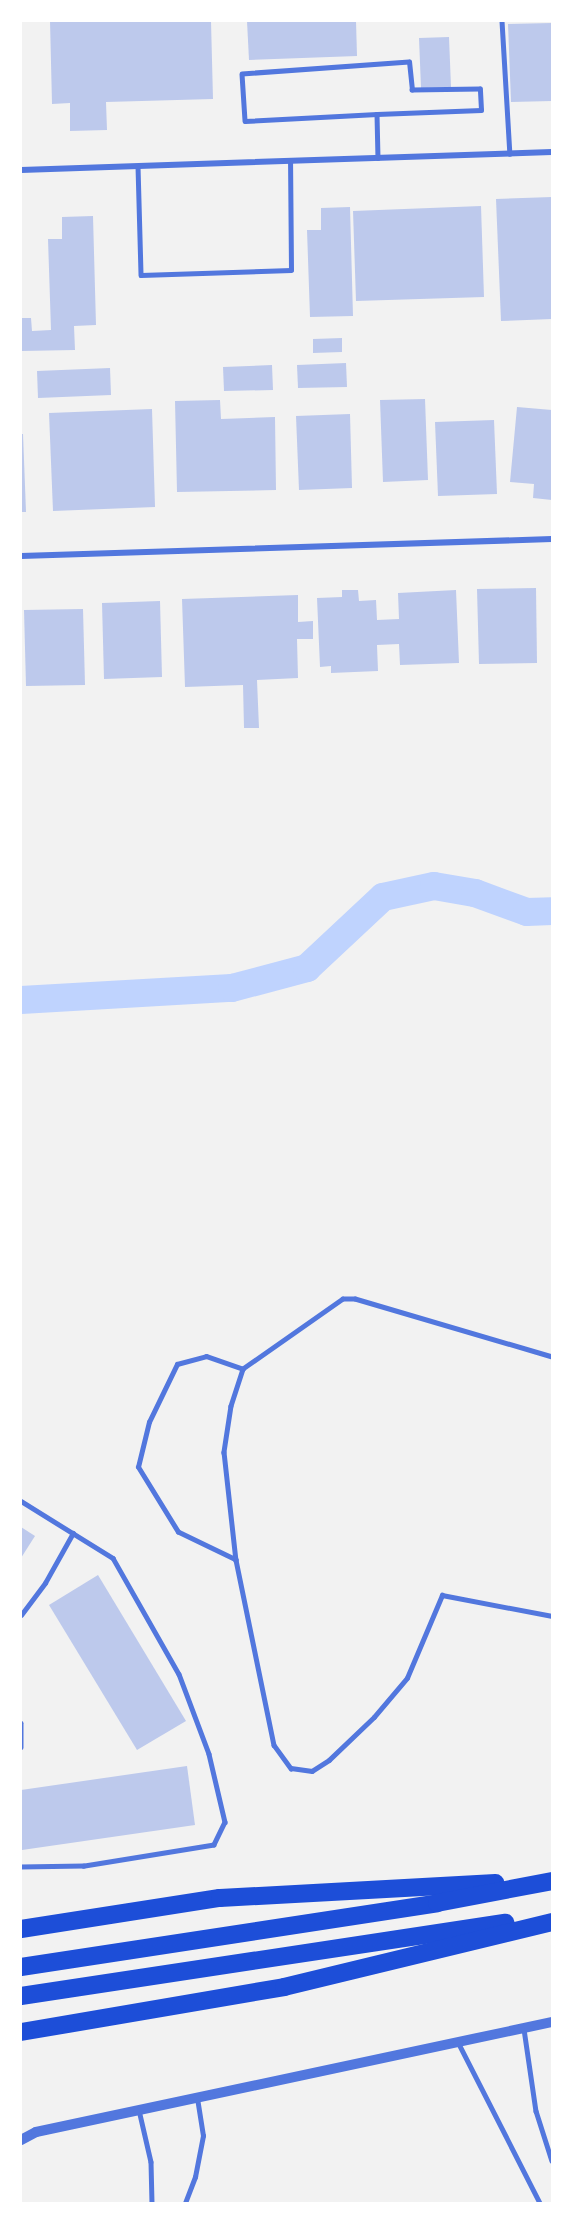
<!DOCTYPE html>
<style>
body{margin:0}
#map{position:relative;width:573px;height:2224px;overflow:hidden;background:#f2f2f2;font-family:Montserrat,sans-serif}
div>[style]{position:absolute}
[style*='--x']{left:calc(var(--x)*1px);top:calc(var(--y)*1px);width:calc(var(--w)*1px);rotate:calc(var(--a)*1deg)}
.river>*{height:28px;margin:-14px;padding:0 14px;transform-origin:14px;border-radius:14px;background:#bfd3fe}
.building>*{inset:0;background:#bdc9ec}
.service>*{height:4.5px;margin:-2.25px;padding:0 2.25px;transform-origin:2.25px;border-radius:2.25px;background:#5277de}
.minor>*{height:6px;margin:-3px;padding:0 3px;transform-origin:3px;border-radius:3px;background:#5277de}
.tertiary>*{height:10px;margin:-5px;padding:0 5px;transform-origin:5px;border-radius:5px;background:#5277de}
.motorway>*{height:18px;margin:-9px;padding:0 9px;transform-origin:9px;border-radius:9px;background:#1d4ed8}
span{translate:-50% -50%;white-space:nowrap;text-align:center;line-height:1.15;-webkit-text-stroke:4.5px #fff;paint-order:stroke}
.frame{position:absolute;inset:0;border:22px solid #fff;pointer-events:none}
</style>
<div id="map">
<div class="river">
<i style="--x:21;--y:1000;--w:211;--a:-3.3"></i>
<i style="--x:232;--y:988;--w:78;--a:-14.9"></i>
<i style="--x:307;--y:968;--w:104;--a:-43.1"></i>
<i style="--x:383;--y:897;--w:52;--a:-12.2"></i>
<i style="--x:434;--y:886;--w:42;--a:9.7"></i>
<i style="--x:475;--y:893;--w:55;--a:20.1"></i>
<i style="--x:527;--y:912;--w:25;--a:-2"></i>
</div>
<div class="building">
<i style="clip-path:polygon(50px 21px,211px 21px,213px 99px,106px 102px,107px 130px,70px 131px,70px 103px,52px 104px)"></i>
<i style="clip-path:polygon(247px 21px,356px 21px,357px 56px,249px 60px)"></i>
<i style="clip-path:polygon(552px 23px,552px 101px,511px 102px,508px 24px)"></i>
<i style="clip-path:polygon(449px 37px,451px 87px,421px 88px,419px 38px)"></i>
<i style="clip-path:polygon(552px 197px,552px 319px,501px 321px,496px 199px)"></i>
<i style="clip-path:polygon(481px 206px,484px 297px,356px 301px,353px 211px)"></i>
<i style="clip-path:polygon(350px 207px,353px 316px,310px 317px,307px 230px,321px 230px,321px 208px)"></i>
<i style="clip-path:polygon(93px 216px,96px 325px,74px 326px,75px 350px,21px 351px,21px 318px,31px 318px,32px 331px,51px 330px,48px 239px,62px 239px,62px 217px)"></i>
<i style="clip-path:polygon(342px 338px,342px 352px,313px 353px,313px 339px)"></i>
<i style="clip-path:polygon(346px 363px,347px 387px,298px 388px,297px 365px)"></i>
<i style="clip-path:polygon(272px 365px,273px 390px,224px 391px,223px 367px)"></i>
<i style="clip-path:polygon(110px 368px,111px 395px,38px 398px,37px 371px)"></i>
<i style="clip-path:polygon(425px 399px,428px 480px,383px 482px,380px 400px)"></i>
<i style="clip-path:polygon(220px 400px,221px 419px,275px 417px,276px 490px,177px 492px,175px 401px)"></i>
<i style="clip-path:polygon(517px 407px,552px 410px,552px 500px,533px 498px,534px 484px,510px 482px)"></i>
<i style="clip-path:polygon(152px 409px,155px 507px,53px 511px,49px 413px)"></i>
<i style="clip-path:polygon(350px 414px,352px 488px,299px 490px,296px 416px)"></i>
<i style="clip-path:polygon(494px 420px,497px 494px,438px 496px,435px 422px)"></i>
<i style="clip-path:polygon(21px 434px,23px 434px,26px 512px,21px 512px)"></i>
<i style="clip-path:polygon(536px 588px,537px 663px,479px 664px,477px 589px)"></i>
<i style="clip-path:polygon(342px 590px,358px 590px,359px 601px,376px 600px,377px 620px,399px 619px,398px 593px,456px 590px,459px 663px,400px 665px,399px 644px,377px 645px,378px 671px,331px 673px,331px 666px,320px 667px,317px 598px,342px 597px)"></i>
<i style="clip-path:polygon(298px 595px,298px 622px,313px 621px,313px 639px,297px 639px,298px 678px,257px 680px,259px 728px,244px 728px,243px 685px,185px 687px,182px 599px)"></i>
<i style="clip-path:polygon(160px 601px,162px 677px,104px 679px,102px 603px)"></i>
<i style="clip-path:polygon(83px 609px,85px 685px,26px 686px,24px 610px)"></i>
<i style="clip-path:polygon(21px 1527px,35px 1536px,21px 1558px)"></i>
<i style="clip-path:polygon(98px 1575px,186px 1721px,137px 1750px,49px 1605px)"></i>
<i style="clip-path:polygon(187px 1766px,195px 1825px,22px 1850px,21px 1790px)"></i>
</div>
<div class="service">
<i style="--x:502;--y:21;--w:133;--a:86.6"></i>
<i style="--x:377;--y:114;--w:104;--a:-2.2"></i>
<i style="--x:481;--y:110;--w:21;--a:-93"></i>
<i style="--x:480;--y:89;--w:68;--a:179.2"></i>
<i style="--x:412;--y:90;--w:28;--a:-96"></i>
<i style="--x:409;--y:62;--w:167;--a:175.9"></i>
<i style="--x:242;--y:74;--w:47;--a:86.3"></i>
<i style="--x:245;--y:121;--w:132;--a:-3"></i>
<i style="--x:377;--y:114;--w:44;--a:88.7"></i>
<i style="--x:138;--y:166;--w:109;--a:88.4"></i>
<i style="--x:141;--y:275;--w:150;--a:-1.9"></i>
<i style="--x:291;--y:270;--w:109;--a:-90.5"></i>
<i style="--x:552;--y:1357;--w:205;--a:-163.6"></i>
<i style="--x:355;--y:1299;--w:12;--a:180"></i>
<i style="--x:343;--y:1299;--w:122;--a:145"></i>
<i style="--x:243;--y:1369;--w:39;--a:108"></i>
<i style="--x:231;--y:1406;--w:47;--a:98.7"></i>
<i style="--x:224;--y:1452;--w:109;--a:83.7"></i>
<i style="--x:236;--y:1560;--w:189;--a:78.4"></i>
<i style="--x:274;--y:1745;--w:29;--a:54"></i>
<i style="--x:291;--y:1768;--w:21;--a:8"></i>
<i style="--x:312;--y:1771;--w:20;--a:-33"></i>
<i style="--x:329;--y:1760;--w:62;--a:-43.7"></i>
<i style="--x:374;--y:1717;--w:51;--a:-49.8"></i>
<i style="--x:407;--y:1678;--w:90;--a:-67.1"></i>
<i style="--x:442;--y:1595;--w:112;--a:10.8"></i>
<i style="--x:21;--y:1501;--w:108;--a:31.8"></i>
<i style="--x:113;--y:1558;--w:133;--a:60.4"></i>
<i style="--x:179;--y:1674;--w:85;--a:69.4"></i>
<i style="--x:209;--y:1754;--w:70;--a:76.8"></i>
<i style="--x:225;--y:1822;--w:25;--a:116"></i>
<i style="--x:214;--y:1845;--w:132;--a:170.8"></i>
<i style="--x:84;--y:1866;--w:63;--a:179.1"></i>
<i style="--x:236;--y:1560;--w:64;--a:-154.2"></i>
<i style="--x:178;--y:1532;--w:76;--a:-121.6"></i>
<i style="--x:138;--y:1467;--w:46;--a:-76.3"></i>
<i style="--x:149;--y:1422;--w:64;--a:-64.2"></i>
<i style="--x:177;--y:1364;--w:30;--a:-15"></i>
<i style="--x:206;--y:1356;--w:39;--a:19"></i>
<i style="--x:21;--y:1615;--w:40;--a:-53"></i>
<i style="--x:45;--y:1583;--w:57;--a:-60.8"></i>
<i style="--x:21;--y:1723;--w:24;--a:90"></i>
<i style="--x:524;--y:2029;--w:83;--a:81.7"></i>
<i style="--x:536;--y:2111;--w:52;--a:72.3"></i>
<i style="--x:458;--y:2042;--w:181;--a:63"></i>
<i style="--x:139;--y:2110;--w:53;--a:77"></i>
<i style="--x:151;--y:2162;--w:41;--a:88.6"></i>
<i style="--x:185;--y:2203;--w:28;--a:-69"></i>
<i style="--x:195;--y:2177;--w:42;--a:-79"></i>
<i style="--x:203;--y:2136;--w:38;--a:-99"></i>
</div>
<div class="minor">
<i style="--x:21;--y:170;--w:531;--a:-1.94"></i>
<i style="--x:21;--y:556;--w:531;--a:-1.83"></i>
</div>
<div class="tertiary">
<i style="--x:21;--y:2140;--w:17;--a:-28"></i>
<i style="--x:36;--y:2132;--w:528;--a:-12.03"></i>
</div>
<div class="motorway">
<i style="--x:21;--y:1929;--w:201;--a:-8.9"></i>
<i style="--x:220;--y:1898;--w:276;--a:-3.1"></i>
<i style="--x:21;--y:1967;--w:421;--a:-8.7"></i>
<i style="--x:437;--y:1903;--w:117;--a:-10.8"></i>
<i style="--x:21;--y:1996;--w:490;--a:-8.6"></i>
<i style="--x:21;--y:2032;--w:267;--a:-9.7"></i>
<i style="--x:284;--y:1987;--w:276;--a:-13.6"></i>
</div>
<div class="frame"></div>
</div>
